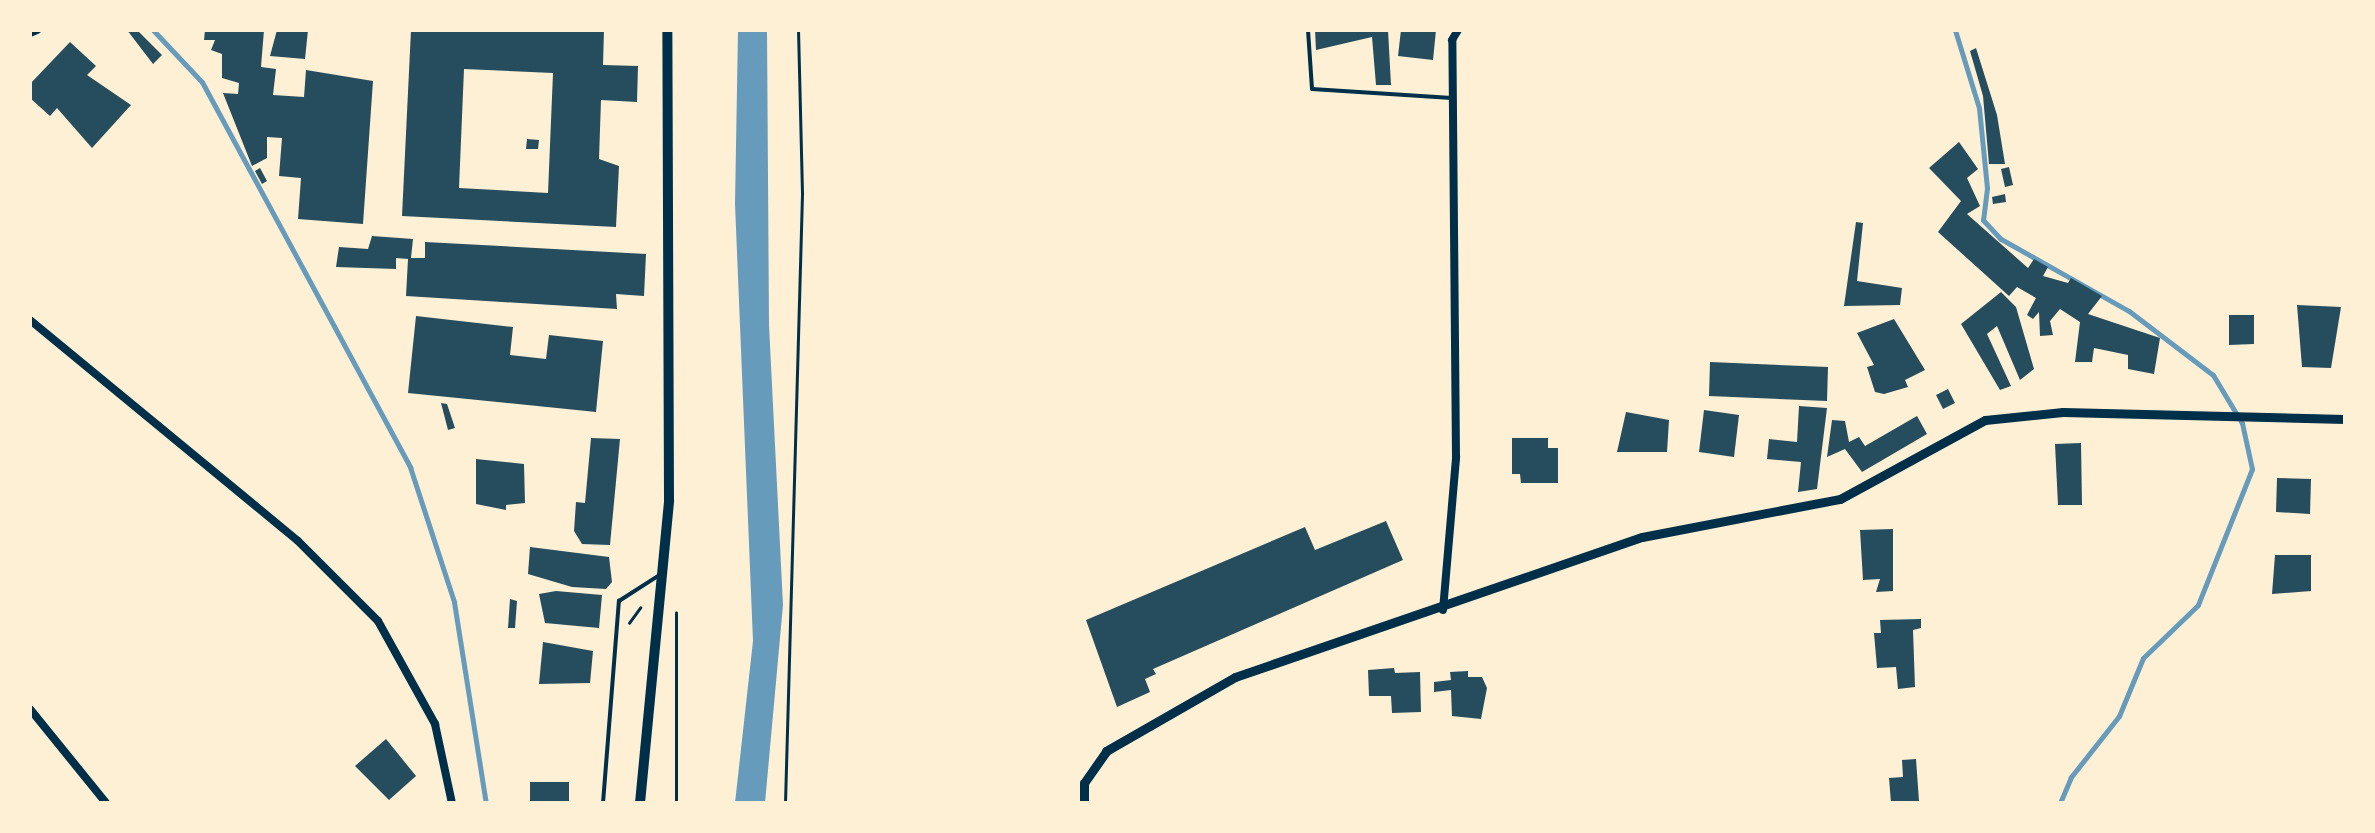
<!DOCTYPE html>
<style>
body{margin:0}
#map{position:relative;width:2375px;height:833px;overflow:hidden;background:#fdf0d5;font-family:Barlow,sans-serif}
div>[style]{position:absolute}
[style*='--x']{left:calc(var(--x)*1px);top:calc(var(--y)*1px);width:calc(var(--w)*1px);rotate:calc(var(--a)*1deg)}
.water>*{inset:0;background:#669bbc}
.stream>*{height:5px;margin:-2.5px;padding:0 2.5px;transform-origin:2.5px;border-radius:2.5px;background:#669bbc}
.building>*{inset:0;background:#264d5e}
.path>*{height:2.5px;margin:-1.25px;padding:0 1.25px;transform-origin:1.25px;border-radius:1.25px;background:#003049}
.service>*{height:4px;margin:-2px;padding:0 2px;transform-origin:2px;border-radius:2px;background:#003049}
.minor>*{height:8px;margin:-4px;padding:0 4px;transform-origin:4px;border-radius:4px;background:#003049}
.tertiary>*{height:9px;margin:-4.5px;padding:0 4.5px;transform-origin:4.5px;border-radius:4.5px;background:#003049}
.secondary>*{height:10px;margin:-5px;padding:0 5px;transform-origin:5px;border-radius:5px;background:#003049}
span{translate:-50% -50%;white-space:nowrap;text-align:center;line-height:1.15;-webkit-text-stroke:10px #fdf0d5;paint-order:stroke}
.frame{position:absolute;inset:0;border:32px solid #fdf0d5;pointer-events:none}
</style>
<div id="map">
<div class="water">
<i style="clip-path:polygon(738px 30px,767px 30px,769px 325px,783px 605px,765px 803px,735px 803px,753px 641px,735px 204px)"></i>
</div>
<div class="stream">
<i style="--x:153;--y:30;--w:71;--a:46.7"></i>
<i style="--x:202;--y:82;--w:438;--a:61.6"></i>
<i style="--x:410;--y:467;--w:142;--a:71.9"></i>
<i style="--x:454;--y:602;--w:204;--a:81"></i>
<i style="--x:1955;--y:30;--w:82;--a:72.9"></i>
<i style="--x:1979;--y:108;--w:80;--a:84.3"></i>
<i style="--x:1987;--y:188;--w:32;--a:97"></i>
<i style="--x:1983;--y:220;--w:26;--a:47"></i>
<i style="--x:2001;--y:239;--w:147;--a:29.4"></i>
<i style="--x:2129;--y:311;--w:106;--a:37.3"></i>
<i style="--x:2213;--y:375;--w:56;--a:58.9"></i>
<i style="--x:2242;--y:423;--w:47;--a:77.7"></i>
<i style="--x:2252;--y:469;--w:146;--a:111.7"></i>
<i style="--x:2198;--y:605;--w:76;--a:136.1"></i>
<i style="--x:2143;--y:658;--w:63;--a:112.5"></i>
<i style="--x:2119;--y:716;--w:78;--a:128.2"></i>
<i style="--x:2071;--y:777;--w:28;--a:113"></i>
</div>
<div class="building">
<i style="clip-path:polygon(127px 30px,137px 30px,162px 55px,153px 64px)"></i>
<i style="clip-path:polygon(205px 30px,264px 30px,261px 67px,276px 69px,273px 95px,304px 97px,306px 70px,373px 81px,363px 224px,298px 219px,301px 178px,279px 176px,282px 138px,267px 137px,267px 158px,252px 166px,223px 93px,238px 94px,239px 83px,222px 78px,222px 54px,211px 50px,215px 40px,204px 40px)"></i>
<i style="clip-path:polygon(277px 30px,308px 30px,305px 59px,270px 56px)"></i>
<i style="clip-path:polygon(evenodd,411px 30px,604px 30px,603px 65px,638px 66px,637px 102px,601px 100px,599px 159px,619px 166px,616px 227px,402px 216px,411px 30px,464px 69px,553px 73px,548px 193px,459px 188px,464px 69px)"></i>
<i style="clip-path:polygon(1315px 30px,1388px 30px,1391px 85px,1376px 85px,1372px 37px,1316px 50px)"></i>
<i style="clip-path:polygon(1401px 30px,1436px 30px,1433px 60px,1398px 56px)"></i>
<i style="clip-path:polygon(70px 42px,96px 66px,87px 75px,131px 105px,92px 148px,57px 108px,50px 116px,30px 98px,30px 84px)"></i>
<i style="clip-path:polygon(1976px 48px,1997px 115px,2005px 164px,1989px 164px,1983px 96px,1970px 51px)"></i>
<i style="clip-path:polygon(527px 139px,539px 140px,538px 149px,526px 149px)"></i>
<i style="clip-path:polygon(1959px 142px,1978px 169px,1967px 178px,1980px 206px,1967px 214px,2028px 268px,2034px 259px,2048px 267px,2043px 276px,2068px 283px,2071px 278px,2102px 296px,2088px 314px,2160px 338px,2154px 374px,2128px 369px,2128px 355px,2094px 348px,2092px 362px,2075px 362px,2080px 322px,2060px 309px,2050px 321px,2053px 335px,2040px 336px,2039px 312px,2033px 319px,2027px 315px,2036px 298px,2017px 287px,2009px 296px,1938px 232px,1961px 201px,1929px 168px)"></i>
<i style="clip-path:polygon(2009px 167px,2013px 185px,2005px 187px,2001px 169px)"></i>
<i style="clip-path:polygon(260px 168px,267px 181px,262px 184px,255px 171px)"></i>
<i style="clip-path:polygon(2005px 194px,2006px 202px,1993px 204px,1992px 197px)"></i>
<i style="clip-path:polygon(1856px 222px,1863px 223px,1857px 281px,1902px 288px,1900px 305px,1844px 306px)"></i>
<i style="clip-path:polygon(372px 236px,413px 239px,411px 258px,425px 258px,425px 242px,646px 254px,644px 296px,616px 294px,617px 309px,406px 296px,408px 259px,396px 258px,396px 269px,336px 267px,339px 247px,368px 249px)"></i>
<i style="clip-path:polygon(2001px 292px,2016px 307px,2034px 369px,2020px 380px,1997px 326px,1987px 334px,2011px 386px,2000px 390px,1961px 324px)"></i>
<i style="clip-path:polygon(2297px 305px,2341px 307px,2331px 368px,2302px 367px)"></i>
<i style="clip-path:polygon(2229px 315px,2254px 315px,2254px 344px,2229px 345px)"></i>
<i style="clip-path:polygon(416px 316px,513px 327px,510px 355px,546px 359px,549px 335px,603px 341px,596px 412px,408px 393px)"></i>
<i style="clip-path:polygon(1894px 319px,1925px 370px,1905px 380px,1908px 387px,1884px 394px,1875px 392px,1867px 367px,1874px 365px,1857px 333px)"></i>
<i style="clip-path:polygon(1710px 362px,1828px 367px,1827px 401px,1709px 396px)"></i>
<i style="clip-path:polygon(1948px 389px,1955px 403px,1943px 409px,1936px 395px)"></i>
<i style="clip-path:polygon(441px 403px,447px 404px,455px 428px,448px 430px)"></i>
<i style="clip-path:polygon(1799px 406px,1827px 408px,1817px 489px,1798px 492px,1801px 462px,1767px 459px,1769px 439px,1797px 442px)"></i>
<i style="clip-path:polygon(1704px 410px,1739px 415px,1734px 457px,1699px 452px)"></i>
<i style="clip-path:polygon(1626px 412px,1669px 420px,1667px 452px,1617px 452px)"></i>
<i style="clip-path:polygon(1917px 416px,1927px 434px,1862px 472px,1845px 449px,1827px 457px,1832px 420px,1845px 421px,1849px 442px,1859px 437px,1865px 446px)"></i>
<i style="clip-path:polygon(591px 438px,620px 439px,610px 545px,582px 544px,574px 531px,576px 502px,585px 503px)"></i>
<i style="clip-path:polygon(1512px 438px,1548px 438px,1548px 448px,1558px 448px,1558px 483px,1521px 483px,1520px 474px,1512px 474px)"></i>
<i style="clip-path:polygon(2081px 443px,2082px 505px,2058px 505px,2055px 444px)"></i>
<i style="clip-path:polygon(476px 459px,524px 464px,525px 503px,506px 505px,506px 510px,476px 504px)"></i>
<i style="clip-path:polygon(2277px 478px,2311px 479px,2310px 514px,2276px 512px)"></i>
<i style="clip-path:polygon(1386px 521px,1403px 560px,1153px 669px,1156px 674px,1145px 679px,1150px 692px,1117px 707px,1086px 620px,1305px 527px,1315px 550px)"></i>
<i style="clip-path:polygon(1893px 529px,1893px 591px,1876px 592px,1880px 579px,1863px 580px,1860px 530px)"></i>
<i style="clip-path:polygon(530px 547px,609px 557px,612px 582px,606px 589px,572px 587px,528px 574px)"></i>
<i style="clip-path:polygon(2275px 555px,2311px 555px,2311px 591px,2272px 594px)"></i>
<i style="clip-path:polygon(556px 591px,602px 595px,599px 628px,545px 623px,539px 594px)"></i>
<i style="clip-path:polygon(510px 599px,517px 601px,515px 628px,508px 628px)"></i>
<i style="clip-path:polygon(1921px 619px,1921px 628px,1913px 630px,1915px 687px,1898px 689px,1896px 667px,1877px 668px,1874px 633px,1881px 633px,1880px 620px)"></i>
<i style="clip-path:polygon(543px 642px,593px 651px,590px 683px,539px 684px)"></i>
<i style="clip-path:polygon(1394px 668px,1395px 673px,1420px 672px,1421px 712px,1392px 713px,1391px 696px,1369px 696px,1368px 670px)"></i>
<i style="clip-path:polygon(1468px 671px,1468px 677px,1482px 677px,1487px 688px,1481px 719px,1452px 716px,1451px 690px,1434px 692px,1434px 682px,1451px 680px,1450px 672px)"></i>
<i style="clip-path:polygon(386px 739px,416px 776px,389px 800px,355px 766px)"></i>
<i style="clip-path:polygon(1916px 759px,1919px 801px,1891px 803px,1889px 778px,1903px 777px,1902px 760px)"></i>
<i style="clip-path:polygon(530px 782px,569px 782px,569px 803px,530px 803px)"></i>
</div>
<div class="path">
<i style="--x:629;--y:623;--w:19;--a:-54"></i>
<i style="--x:676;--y:803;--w:190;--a:-90"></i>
<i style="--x:785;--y:803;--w:610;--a:-88.4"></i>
<i style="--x:802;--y:193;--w:163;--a:-91.4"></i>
</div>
<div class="service">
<i style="--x:1308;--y:30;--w:59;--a:86.1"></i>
<i style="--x:1312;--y:89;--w:140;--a:3.7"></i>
<i style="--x:603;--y:803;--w:203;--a:-85.5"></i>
<i style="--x:619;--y:601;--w:46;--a:-32.7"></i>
</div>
<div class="minor">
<i style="--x:30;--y:33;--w:8;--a:-23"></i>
<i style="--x:30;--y:320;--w:347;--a:39.5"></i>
<i style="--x:298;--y:541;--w:113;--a:45"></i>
<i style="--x:378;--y:621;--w:118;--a:61"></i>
<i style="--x:435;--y:724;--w:81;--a:77.9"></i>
<i style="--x:1443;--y:610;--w:154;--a:-85.1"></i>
<i style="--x:1456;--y:457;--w:417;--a:-90.5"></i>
<i style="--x:1452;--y:40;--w:12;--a:-59"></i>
<i style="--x:30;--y:709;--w:121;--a:51"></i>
</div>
<div class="tertiary">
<i style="--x:1084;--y:803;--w:20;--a:-90"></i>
<i style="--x:1084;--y:783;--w:39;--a:-55"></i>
<i style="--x:1106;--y:751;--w:149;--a:-29.8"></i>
<i style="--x:1235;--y:677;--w:430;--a:-19"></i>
<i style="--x:1642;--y:537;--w:202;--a:-10.9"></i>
<i style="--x:1840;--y:499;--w:165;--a:-28.6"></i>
<i style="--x:1985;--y:420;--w:78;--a:-5.9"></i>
<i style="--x:2063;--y:412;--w:282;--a:1.4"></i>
</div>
<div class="secondary">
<i style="--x:640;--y:803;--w:304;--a:-84.5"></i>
<i style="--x:669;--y:500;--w:470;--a:-90.2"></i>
</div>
<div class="frame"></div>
</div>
